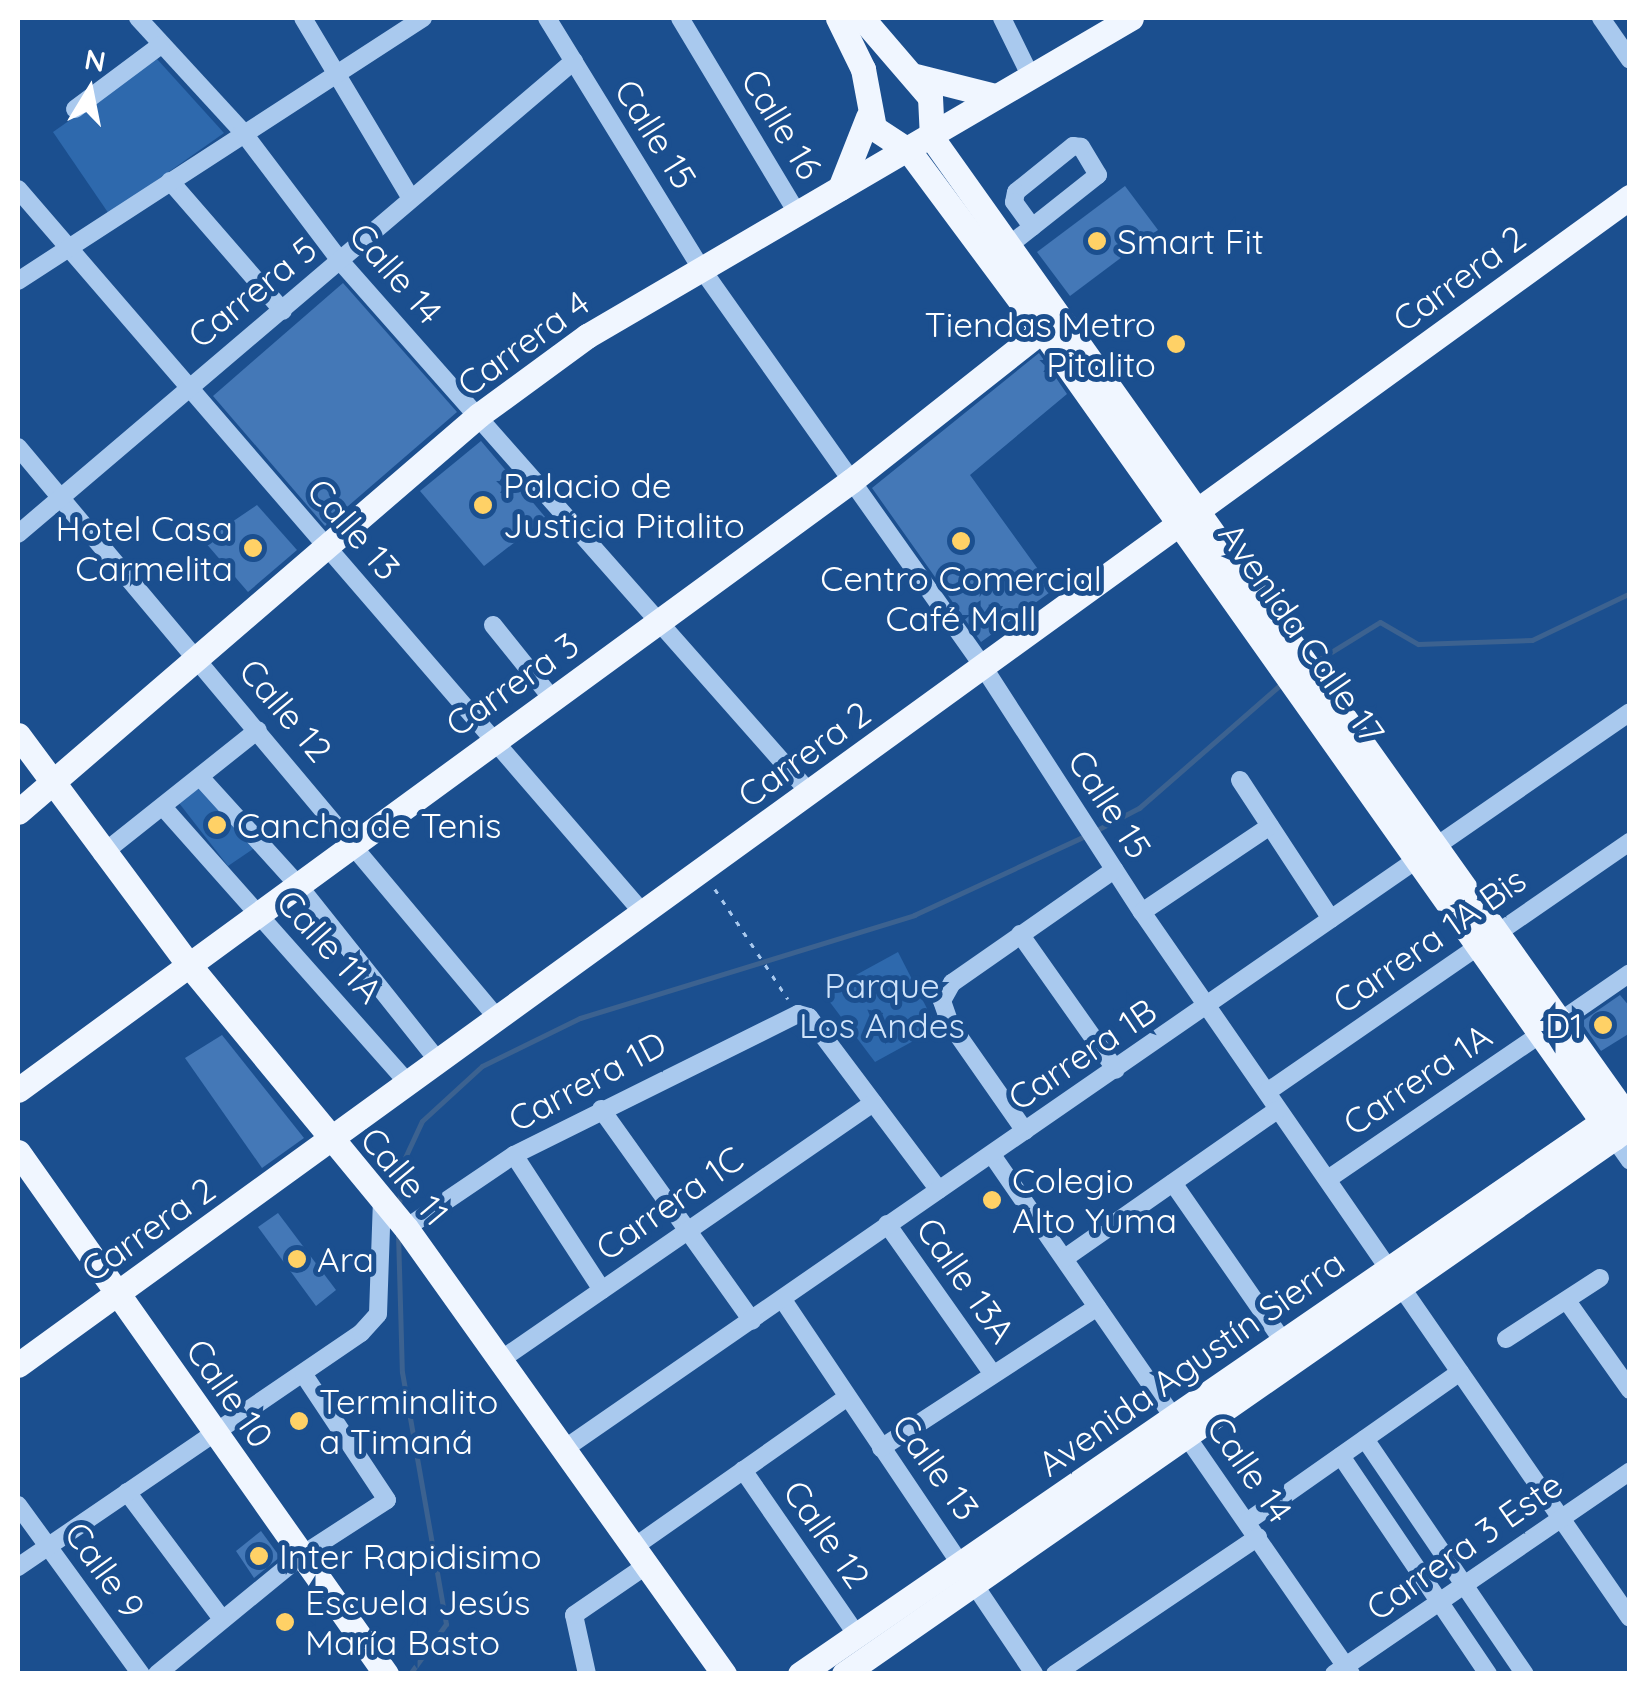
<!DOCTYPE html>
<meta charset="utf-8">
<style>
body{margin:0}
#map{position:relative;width:1647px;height:1691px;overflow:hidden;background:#1b4f8f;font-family:Quicksand,sans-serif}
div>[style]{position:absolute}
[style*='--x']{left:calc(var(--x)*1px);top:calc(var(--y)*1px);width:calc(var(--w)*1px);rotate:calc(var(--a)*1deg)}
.green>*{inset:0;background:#2e69ad}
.stream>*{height:5px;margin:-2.5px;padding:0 2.5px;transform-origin:2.5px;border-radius:2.5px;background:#3c6290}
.building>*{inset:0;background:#4478b7}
.path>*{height:2.5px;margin-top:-1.25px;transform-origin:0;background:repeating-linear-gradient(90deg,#a9c9ee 0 5px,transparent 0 13px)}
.minor>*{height:18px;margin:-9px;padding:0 9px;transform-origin:9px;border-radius:9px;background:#a9c9ee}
.major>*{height:25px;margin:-12.5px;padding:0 12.5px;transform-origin:12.5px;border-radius:12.5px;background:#f0f6ff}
.dots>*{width:28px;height:28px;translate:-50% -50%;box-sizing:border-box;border:5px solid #1b4f8f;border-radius:50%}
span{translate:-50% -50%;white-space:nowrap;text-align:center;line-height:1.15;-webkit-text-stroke:10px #1b4f8f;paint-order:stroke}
.street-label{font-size:35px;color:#fff}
.poi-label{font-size:35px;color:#fff}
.left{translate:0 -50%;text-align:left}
.right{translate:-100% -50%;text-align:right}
.park-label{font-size:35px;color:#cfe3fa}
.frame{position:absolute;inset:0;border:20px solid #fff;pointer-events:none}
.north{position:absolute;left:40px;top:40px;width:100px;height:100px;-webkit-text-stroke:8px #1b4f8f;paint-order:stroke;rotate:10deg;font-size:28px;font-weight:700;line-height:40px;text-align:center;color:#fff}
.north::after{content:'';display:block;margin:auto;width:35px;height:45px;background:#fff;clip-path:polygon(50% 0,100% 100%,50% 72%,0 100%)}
</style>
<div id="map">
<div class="green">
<i style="clip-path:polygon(157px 59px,224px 133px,109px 214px,53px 132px)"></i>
<i style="clip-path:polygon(204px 784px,256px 847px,228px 866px,179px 803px)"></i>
<i style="clip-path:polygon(898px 952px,937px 1028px,875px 1062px,823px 993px)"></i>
</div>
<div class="stream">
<i style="--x:1315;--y:662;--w:76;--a:-31.6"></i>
<i style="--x:1380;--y:622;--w:44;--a:30.1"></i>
<i style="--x:1418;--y:644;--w:114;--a:-2"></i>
<i style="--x:1532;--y:640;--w:109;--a:-25.6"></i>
<i style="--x:1095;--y:831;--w:50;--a:-27.6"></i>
<i style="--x:1139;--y:808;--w:189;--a:-41.1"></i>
<i style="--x:399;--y:1207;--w:43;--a:-86"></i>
<i style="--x:402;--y:1164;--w:47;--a:-65.1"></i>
<i style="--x:422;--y:1121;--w:81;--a:-42.5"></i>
<i style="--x:482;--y:1066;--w:109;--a:-26.1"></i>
<i style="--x:580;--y:1018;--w:350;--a:-17.1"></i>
<i style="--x:914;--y:915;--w:188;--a:-24.8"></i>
<i style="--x:398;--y:1233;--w:139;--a:88.4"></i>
<i style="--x:402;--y:1372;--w:256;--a:80.1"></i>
<i style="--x:446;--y:1624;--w:62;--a:125.8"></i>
</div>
<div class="building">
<i style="clip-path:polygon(1125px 186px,1158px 230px,1070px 296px,1037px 252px)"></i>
<i style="clip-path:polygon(343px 283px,457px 412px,325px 526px,213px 396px)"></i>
<i style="clip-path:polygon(1039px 353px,1067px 394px,970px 475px,1053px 590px,981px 642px,872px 488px)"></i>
<i style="clip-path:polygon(481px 441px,546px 518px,484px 566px,420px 491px)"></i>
<i style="clip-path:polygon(257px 505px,297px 550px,248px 592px,204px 541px)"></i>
<i style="clip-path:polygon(1620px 995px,1630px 1007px,1630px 1033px,1601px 1051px,1581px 1022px)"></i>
<i style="clip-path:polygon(222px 1035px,304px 1138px,262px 1168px,185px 1058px)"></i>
<i style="clip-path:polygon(278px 1213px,336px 1290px,316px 1306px,258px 1227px)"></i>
<i style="clip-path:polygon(261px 1531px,280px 1557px,254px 1578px,236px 1551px)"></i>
</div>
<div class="path">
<i style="--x:715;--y:889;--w:132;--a:56.4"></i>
</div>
<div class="minor">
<i style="--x:138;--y:18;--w:154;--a:47.4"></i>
<i style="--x:242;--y:131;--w:164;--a:52.9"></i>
<i style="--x:341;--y:262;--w:707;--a:48.55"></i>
<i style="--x:303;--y:18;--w:206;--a:59.1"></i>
<i style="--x:547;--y:18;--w:294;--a:58.4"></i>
<i style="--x:701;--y:268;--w:490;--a:54.7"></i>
<i style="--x:984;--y:668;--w:291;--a:57.1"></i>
<i style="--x:1142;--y:912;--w:858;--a:55.35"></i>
<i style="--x:680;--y:18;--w:225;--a:59"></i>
<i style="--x:1002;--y:18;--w:61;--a:63.9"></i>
<i style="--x:1601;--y:18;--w:51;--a:55.4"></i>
<i style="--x:75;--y:109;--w:107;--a:-36.7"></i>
<i style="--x:170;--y:181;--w:172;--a:49"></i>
<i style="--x:18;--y:189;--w:955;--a:49.2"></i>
<i style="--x:1007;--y:247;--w:116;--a:-38.4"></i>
<i style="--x:1098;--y:175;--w:33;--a:-121"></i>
<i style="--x:1081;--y:147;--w:8;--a:-173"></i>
<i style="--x:1073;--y:146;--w:73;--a:141.1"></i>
<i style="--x:1016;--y:192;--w:10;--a:101"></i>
<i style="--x:1014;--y:202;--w:31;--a:54"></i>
<i style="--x:18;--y:281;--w:483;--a:-33"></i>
<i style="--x:18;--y:447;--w:748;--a:49.99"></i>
<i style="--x:18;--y:534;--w:730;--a:-40.39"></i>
<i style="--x:493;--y:625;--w:96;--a:51.3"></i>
<i style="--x:201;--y:778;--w:146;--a:47.8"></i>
<i style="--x:299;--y:886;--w:223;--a:51.5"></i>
<i style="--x:1240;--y:780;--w:166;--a:56.8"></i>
<i style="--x:163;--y:807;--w:370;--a:48.4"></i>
<i style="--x:102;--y:854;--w:199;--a:-38.5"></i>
<i style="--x:1142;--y:912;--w:154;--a:-33.9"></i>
<i style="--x:1020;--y:934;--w:166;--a:54.8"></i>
<i style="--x:1559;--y:1022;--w:86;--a:-34.6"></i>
<i style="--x:1267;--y:1092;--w:441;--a:-34.6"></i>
<i style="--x:601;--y:1109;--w:260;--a:54.5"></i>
<i style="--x:1025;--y:1131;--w:131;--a:-125"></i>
<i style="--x:950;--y:1024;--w:24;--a:-109"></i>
<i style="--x:942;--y:1001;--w:21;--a:-61"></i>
<i style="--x:952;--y:983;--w:198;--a:-34.9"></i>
<i style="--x:1614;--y:1138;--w:28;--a:55"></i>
<i style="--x:514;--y:1155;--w:161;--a:56.9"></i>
<i style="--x:992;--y:1155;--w:631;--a:55.33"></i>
<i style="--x:1328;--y:1179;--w:259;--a:-34.3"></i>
<i style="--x:1173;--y:1183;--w:193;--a:55.2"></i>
<i style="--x:887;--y:1224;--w:182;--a:54.8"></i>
<i style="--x:406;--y:1228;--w:130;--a:-34.1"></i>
<i style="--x:514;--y:1155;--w:317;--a:-26.4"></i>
<i style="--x:798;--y:1014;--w:11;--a:15"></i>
<i style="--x:809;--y:1017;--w:216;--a:53.1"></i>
<i style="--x:1065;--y:1258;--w:259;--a:-34.9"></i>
<i style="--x:783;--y:1300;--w:450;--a:56.1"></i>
<i style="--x:1567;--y:1301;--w:109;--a:54.7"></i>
<i style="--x:1506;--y:1339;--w:112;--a:-33"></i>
<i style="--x:502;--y:1359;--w:451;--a:-34.6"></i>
<i style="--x:1365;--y:1439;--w:284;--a:55.8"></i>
<i style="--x:567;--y:1447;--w:1292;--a:-34.66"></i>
<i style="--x:881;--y:1448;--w:258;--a:-33.1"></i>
<i style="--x:1341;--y:1456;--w:263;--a:56"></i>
<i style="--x:743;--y:1470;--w:201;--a:55.4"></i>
<i style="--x:127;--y:1492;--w:159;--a:53.2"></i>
<i style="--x:18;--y:1505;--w:209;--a:54"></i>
<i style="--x:1248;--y:1521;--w:259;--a:-35.1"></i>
<i style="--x:634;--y:1547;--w:259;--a:-35.1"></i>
<i style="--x:18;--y:1567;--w:415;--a:-34.3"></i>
<i style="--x:361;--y:1333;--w:25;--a:-48"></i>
<i style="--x:378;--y:1314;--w:117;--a:-88"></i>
<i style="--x:157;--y:1674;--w:188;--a:-39.4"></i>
<i style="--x:302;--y:1555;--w:101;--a:-32.9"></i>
<i style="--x:387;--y:1500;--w:150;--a:-123.6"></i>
<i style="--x:587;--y:1674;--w:60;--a:-102.4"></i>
<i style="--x:574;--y:1615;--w:88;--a:-34.4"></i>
<i style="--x:1055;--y:1674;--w:245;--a:-34"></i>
<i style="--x:1334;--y:1674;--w:359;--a:-34.4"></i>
</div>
<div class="major">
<i style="--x:838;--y:18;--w:57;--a:63.9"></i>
<i style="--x:863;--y:69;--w:60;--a:79.4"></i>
<i style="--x:874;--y:128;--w:42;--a:33.3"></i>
<i style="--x:909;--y:151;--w:223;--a:53.4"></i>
<i style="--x:1042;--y:330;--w:990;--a:54.7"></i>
<i style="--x:862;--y:18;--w:104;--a:49.3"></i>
<i style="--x:930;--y:97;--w:41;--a:87.2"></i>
<i style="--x:916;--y:76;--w:81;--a:14.2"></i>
<i style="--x:932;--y:138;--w:1205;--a:54.6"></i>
<i style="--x:840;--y:188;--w:76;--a:-68.5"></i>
<i style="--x:18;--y:735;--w:287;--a:53.4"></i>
<i style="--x:189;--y:965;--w:341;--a:50.5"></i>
<i style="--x:406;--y:1228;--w:548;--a:54.51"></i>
<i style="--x:18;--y:812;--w:608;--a:-40.73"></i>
<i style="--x:479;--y:415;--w:134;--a:-36.2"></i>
<i style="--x:587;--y:336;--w:630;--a:-30.31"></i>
<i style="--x:18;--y:1090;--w:1032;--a:-36.17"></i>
<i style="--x:851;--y:481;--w:243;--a:-38.3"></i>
<i style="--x:18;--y:1152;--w:639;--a:54.82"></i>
<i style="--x:18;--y:1365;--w:1991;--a:-35.93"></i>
<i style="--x:800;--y:1674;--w:988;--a:-34.53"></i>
<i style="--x:844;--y:1674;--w:955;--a:-34.85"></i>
</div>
<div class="dots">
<i style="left:1097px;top:241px;background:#ffd166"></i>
<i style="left:1176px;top:344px;background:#ffd166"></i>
<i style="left:483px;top:505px;background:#ffd166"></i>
<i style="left:961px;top:541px;background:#ffd166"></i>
<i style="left:253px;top:548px;background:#ffd166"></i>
<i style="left:217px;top:825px;background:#ffd166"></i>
<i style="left:1603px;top:1025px;background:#ffd166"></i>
<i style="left:992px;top:1200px;background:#ffd166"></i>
<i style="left:297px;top:1259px;background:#ffd166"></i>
<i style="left:299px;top:1421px;background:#ffd166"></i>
<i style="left:259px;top:1556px;background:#ffd166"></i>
<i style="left:285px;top:1622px;background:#ffd166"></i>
</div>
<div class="street-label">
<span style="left:782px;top:124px;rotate:59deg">Calle 16</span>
<span style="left:656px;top:134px;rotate:58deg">Calle 15</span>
<span style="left:396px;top:273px;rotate:49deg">Calle 14</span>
<span style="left:1459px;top:278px;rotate:-36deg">Carrera 2</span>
<span style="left:252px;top:292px;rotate:-39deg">Carrera 5</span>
<span style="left:523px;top:343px;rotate:-36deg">Carrera 4</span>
<span style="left:354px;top:529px;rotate:49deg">Calle 13</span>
<span style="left:1302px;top:633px;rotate:55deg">Avenida Calle 17</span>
<span style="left:512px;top:684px;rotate:-35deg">Carrera 3</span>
<span style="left:286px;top:710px;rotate:50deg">Calle 12</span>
<span style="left:804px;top:754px;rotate:-36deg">Carrera 2</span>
<span style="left:1110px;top:804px;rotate:57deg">Calle 15</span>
<span style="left:1429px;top:940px;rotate:-35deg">Carrera 1A Bis</span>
<span style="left:330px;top:946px;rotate:48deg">Calle 11A</span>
<span style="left:1082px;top:1054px;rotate:-34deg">Carrera 1B</span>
<span style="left:1417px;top:1079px;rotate:-34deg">Carrera 1A</span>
<span style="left:587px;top:1081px;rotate:-28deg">Carrera 1D</span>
<span style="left:405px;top:1176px;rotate:50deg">Calle 11</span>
<span style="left:669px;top:1203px;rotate:-35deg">Carrera 1C</span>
<span style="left:148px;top:1229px;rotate:-35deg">Carrera 2</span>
<span style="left:966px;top:1280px;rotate:55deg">Calle 13A</span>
<span style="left:1191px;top:1363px;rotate:-35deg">Avenida Agustín Sierra</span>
<span style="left:230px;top:1393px;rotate:55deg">Calle 10</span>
<span style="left:936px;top:1467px;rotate:54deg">Calle 13</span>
<span style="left:1250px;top:1469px;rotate:55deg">Calle 14</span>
<span style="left:827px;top:1534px;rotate:55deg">Calle 12</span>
<span style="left:1464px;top:1546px;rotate:-35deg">Carrera 3 Este</span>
<span style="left:105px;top:1570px;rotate:54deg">Calle 9</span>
</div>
<div class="poi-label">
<span class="left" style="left:1117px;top:241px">Smart Fit</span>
<span class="right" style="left:1156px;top:344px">Tiendas Metro<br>Pitalito</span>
<span class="left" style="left:503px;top:505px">Palacio de<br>Justicia Pitalito</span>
<span class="right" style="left:233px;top:548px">Hotel Casa<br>Carmelita</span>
<span style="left:961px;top:598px">Centro Comercial<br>Café Mall</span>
<span class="left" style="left:237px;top:825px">Cancha de Tenis</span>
<span class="right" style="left:1583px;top:1025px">D1</span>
<span class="left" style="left:1012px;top:1200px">Colegio<br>Alto Yuma</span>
<span class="left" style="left:317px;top:1259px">Ara</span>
<span class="left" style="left:319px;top:1421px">Terminalito<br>a Timaná</span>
<span class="left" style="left:279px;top:1556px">Inter Rapidisimo</span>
<span class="left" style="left:305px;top:1622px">Escuela Jesús<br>María Basto</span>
</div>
<div class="park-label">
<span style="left:882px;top:1005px">Parque<br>Los Andes</span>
</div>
<div class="frame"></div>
<div class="north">N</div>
</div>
